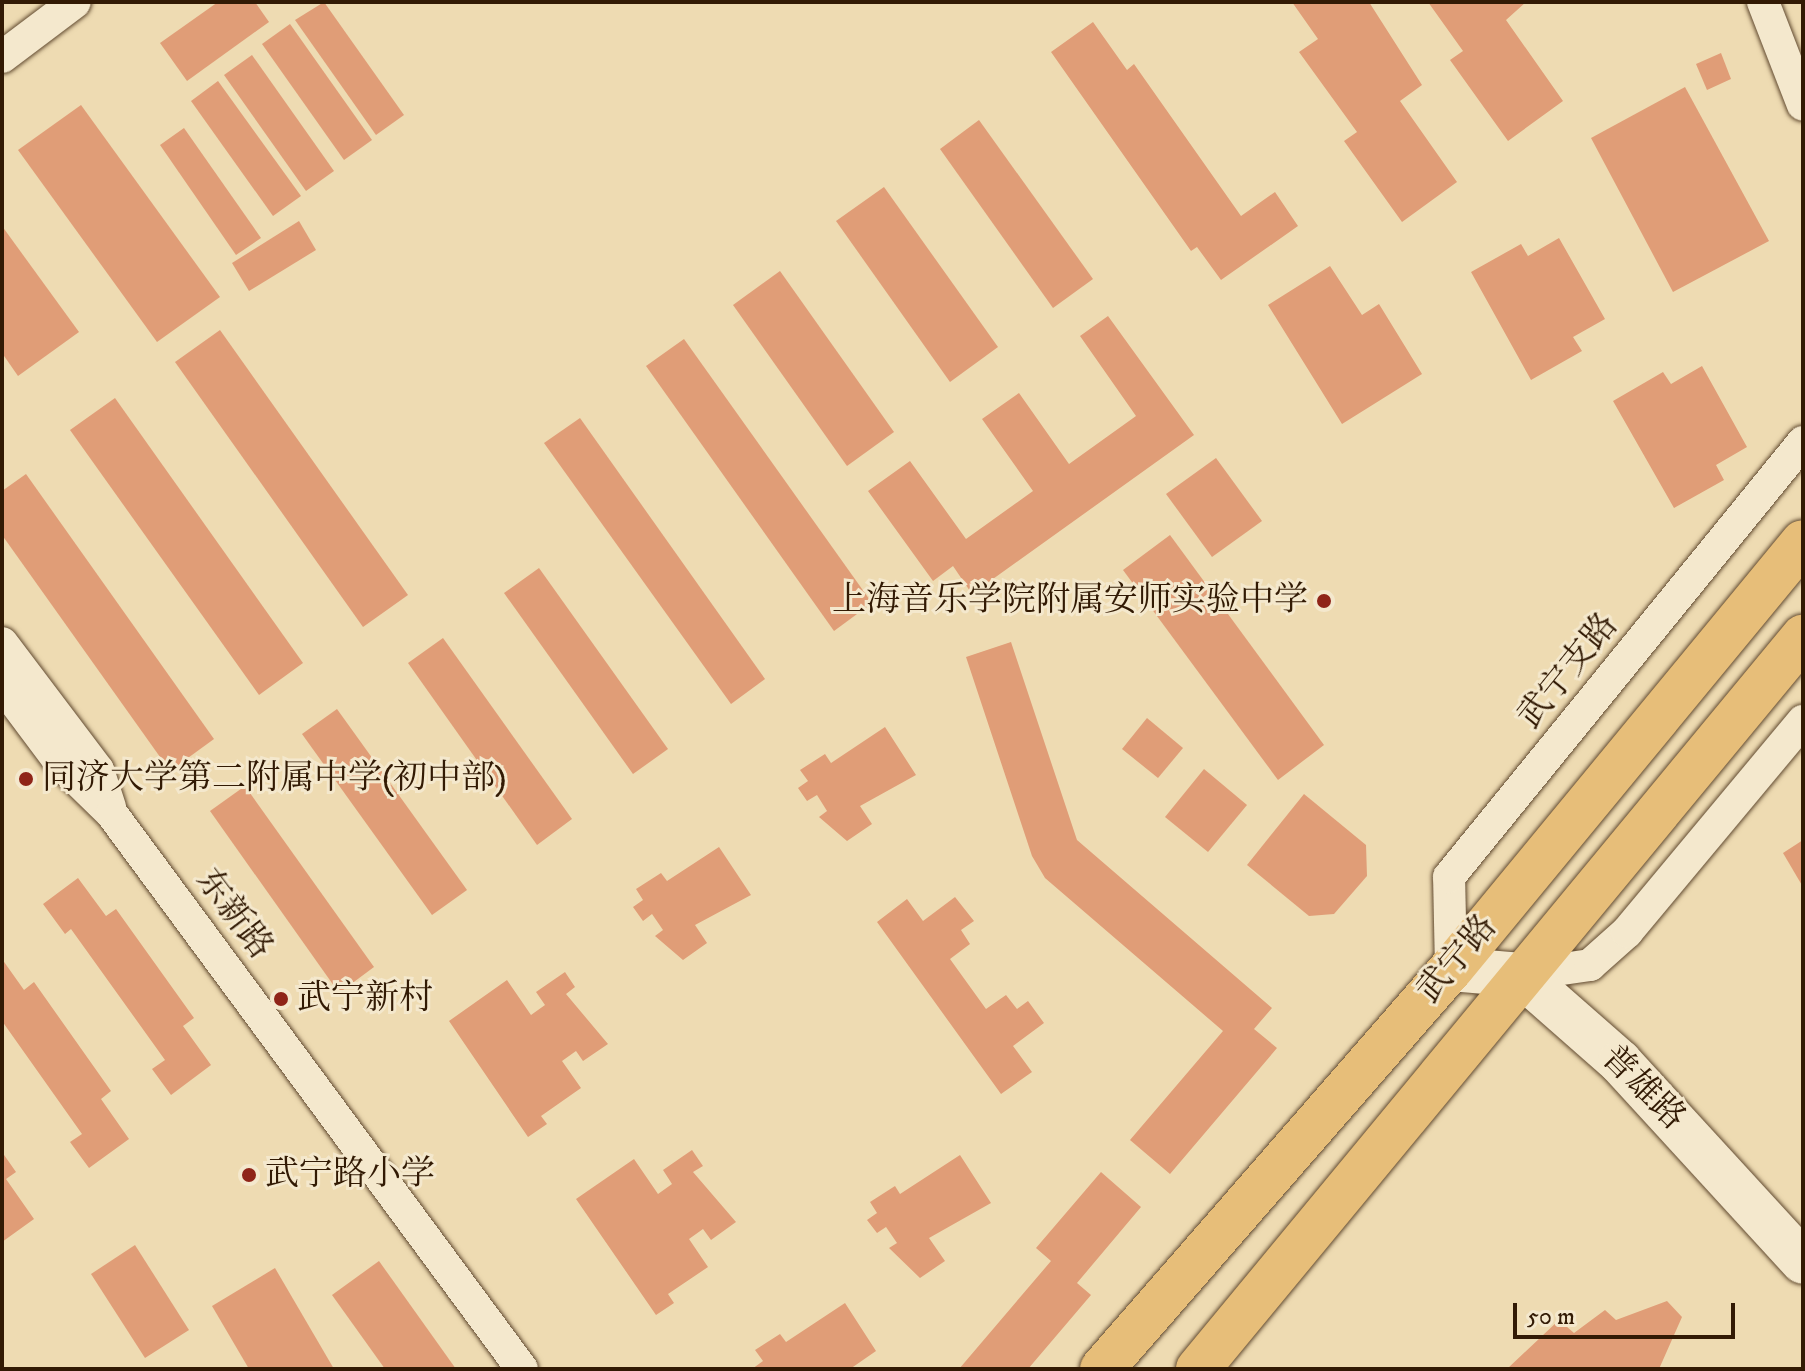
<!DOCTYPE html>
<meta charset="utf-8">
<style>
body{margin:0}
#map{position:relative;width:1805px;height:1371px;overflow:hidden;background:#eedbb2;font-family:"IM FELL DW Pica","Noto Serif SC",serif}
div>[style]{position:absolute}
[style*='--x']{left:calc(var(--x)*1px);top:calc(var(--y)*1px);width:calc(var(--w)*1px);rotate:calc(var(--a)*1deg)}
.building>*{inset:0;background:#e09d77}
.roads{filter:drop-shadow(0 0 2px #614a30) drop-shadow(0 0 2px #614a30)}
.minor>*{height:32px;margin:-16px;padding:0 16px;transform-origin:16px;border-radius:16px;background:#f4e8cd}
.secondary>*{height:44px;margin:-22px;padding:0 22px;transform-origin:22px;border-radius:22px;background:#f4e8cd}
.primary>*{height:44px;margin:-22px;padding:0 22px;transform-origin:22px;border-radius:22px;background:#e7be79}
.dots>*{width:22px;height:22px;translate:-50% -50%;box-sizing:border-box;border:4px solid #f4e8cd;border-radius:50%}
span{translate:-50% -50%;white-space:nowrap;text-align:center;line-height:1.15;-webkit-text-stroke:6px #f4e8cd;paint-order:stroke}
.poi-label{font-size:34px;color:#321a04}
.right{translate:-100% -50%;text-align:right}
.left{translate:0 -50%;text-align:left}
.street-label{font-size:34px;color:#321a04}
.frame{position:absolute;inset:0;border:4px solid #321a04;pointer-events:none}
.scale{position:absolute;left:1513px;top:1303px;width:222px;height:36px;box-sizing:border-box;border:4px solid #321a04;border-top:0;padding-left:10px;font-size:24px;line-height:28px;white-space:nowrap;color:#321a04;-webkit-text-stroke:6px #f4e8cd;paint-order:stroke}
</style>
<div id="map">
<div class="building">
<i style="clip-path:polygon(218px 2px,255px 2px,269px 22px,187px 81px,160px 43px)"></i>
<i style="clip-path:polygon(324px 2px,404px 115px,376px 135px,295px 20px)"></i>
<i style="clip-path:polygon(1292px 2px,1369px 2px,1422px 85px,1400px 101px,1457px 182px,1402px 222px,1344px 141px,1357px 132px,1299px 52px,1318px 39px)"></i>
<i style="clip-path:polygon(1428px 2px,1526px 2px,1506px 20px,1563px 101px,1508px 141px,1450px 60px,1463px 51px)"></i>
<i style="clip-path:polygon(1093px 22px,1127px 70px,1134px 64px,1241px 216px,1275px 192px,1298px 226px,1221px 280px,1197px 247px,1191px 251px,1051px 52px)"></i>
<i style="clip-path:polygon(290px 24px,372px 140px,344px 160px,262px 44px)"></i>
<i style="clip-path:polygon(1721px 53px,1731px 79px,1707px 90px,1696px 64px)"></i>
<i style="clip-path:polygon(252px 55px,334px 171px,306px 191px,224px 75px)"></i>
<i style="clip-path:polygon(218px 81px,301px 196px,273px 216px,191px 101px)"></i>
<i style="clip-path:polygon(1685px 87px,1769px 241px,1673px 292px,1591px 138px)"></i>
<i style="clip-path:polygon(81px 105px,220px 297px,157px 342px,18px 150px)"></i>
<i style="clip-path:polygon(979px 120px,1093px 279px,1053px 308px,940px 149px)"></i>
<i style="clip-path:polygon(184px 128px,261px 238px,236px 255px,160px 145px)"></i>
<i style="clip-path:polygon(884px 187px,998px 347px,950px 382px,836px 221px)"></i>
<i style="clip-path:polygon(299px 221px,316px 250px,249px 291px,232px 263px)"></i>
<i style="clip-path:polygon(2px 226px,79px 332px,18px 376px,2px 353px)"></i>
<i style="clip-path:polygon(1559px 238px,1605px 319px,1573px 337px,1582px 351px,1531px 380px,1471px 272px,1521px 244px,1528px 256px)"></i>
<i style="clip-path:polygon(1330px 266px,1362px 315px,1379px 304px,1422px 374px,1342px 424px,1268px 305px)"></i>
<i style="clip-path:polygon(780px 271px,894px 432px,847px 466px,733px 305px)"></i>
<i style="clip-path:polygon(1108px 316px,1194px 435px,972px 594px,953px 566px,933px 581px,868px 491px,910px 461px,966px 539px,1033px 491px,982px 419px,1019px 393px,1069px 464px,1136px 416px,1080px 336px)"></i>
<i style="clip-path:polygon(220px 330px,408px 595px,363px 627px,175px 362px)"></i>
<i style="clip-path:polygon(684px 339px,872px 603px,834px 631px,646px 366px)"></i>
<i style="clip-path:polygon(1702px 366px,1747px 447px,1716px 465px,1724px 480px,1674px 508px,1613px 401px,1663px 372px,1671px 384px)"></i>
<i style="clip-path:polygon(115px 398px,303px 663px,259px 695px,70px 430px)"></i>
<i style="clip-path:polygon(580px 418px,765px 679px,731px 704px,544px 443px)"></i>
<i style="clip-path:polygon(1216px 458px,1262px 521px,1212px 557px,1166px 494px)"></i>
<i style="clip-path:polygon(26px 474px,214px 739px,170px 771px,2px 535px,2px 491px)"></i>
<i style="clip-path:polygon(1170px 535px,1324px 745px,1278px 780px,1123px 570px)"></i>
<i style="clip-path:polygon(539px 568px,668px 749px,633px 774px,504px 593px)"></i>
<i style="clip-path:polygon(443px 638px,572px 819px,537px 845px,408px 663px)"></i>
<i style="clip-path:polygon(1011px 642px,1077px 840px,1272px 1008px,1254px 1029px,1277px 1048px,1170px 1174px,1130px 1140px,1223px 1031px,1045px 878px,1032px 856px,966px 657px)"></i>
<i style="clip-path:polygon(337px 709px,467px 890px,432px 915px,302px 734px)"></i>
<i style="clip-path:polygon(1147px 718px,1183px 748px,1158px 778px,1122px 749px)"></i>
<i style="clip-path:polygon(885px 727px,916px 775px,860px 806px,872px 824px,847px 841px,819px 817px,827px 811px,817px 795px,807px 801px,798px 788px,808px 781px,800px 770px,825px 754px,831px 763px)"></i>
<i style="clip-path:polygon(1204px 769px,1247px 805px,1208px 852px,1165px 817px)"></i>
<i style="clip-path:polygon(245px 786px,374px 967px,339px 993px,210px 811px)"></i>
<i style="clip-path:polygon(1304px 794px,1366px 845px,1367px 876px,1334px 914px,1309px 916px,1247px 865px)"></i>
<i style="clip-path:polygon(1803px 840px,1803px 887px,1783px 853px)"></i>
<i style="clip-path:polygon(719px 847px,751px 895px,695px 925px,707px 943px,683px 960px,655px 936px,663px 930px,652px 914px,643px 921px,633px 907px,643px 900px,636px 889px,661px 873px,667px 881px)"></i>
<i style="clip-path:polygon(78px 878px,106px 916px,116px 909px,194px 1018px,183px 1026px,211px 1065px,171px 1095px,152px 1069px,165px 1060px,71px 929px,65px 934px,43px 904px)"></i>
<i style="clip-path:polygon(955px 897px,974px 921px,961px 930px,970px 944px,950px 959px,986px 1009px,1006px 995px,1017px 1009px,1028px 1001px,1044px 1023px,1013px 1046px,1032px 1072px,1001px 1094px,877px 922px,907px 899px,923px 921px)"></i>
<i style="clip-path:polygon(2px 959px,24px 990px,34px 982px,111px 1091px,101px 1099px,129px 1139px,89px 1168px,70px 1142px,82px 1134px,2px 1021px)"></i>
<i style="clip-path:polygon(565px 972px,575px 987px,566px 994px,608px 1044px,583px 1061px,576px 1051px,562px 1061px,581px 1088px,541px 1116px,547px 1124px,528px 1137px,449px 1021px,507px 980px,531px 1015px,545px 1005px,536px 992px)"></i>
<i style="clip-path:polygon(692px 1150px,703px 1166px,693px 1172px,736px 1222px,711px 1240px,703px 1229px,689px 1239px,708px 1267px,668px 1294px,674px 1303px,656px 1315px,576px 1199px,634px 1159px,658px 1194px,672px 1184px,663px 1170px)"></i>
<i style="clip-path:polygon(2px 1152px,16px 1172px,6px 1179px,34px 1219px,2px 1242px)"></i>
<i style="clip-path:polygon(960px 1155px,991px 1203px,929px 1238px,945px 1261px,920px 1278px,889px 1248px,897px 1243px,886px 1227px,877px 1233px,867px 1220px,877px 1213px,870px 1202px,895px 1186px,900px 1194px)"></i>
<i style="clip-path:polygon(1101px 1172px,1141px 1207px,1077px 1283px,1091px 1295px,1028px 1369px,959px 1369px,1051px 1261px,1036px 1248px)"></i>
<i style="clip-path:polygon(135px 1245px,189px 1330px,145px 1358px,91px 1274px)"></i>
<i style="clip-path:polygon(379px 1261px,456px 1369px,385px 1369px,332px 1295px)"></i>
<i style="clip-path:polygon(275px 1268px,334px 1369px,249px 1369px,212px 1306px)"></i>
<i style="clip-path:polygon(1667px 1301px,1682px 1317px,1659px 1369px,1507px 1369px,1559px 1320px,1574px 1333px,1605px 1310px,1616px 1320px)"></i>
<i style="clip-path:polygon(845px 1303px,876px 1351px,850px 1369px,752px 1369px,763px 1361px,755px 1350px,780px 1334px,786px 1342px)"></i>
</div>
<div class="roads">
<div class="minor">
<i style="--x:1763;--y:2;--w:110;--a:68.8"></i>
<i style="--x:2;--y:57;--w:91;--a:-37"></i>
<i style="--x:2;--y:643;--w:159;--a:52.9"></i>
<i style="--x:98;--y:770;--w:39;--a:72"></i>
<i style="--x:2;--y:685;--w:99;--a:53.2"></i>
<i style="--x:61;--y:764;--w:71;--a:44.4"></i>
<i style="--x:112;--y:814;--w:690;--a:53.55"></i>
<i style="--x:1451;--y:969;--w:92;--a:-91.2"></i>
<i style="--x:1449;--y:877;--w:561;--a:-50.86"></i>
<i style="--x:1521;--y:975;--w:70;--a:-8.2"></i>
<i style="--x:1590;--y:965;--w:50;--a:-41.7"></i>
<i style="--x:1627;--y:932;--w:275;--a:-50.2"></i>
</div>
<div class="secondary">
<i style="--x:1451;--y:969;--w:70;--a:4.9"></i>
<i style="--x:1521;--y:975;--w:132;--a:41.3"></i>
<i style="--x:1620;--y:1062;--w:271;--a:47.5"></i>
</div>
<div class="primary">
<i style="--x:1102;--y:1369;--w:531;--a:-48.9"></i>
<i style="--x:1451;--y:969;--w:553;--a:-50.5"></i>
<i style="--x:1198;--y:1369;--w:950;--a:-50.43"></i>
</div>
</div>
<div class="dots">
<i style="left:1324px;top:601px;background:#8f2418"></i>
<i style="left:26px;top:779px;background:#8f2418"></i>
<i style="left:281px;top:999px;background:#8f2418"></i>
<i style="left:249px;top:1175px;background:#8f2418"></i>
</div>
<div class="poi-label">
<span class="right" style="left:1308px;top:601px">上海音乐学院附属安师实验中学</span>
<span class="left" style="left:42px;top:779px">同济大学第二附属中学(初中部)</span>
<span class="left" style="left:297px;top:999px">武宁新村</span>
<span class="left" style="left:265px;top:1175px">武宁路小学</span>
</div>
<div class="street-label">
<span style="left:1568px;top:671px;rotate:-51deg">武宁支路</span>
<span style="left:234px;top:914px;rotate:53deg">东新路</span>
<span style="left:1457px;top:959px;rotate:-50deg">武宁路</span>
<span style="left:1643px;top:1088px;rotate:45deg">普雄路</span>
</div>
<div class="frame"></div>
<div class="scale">50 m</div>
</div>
